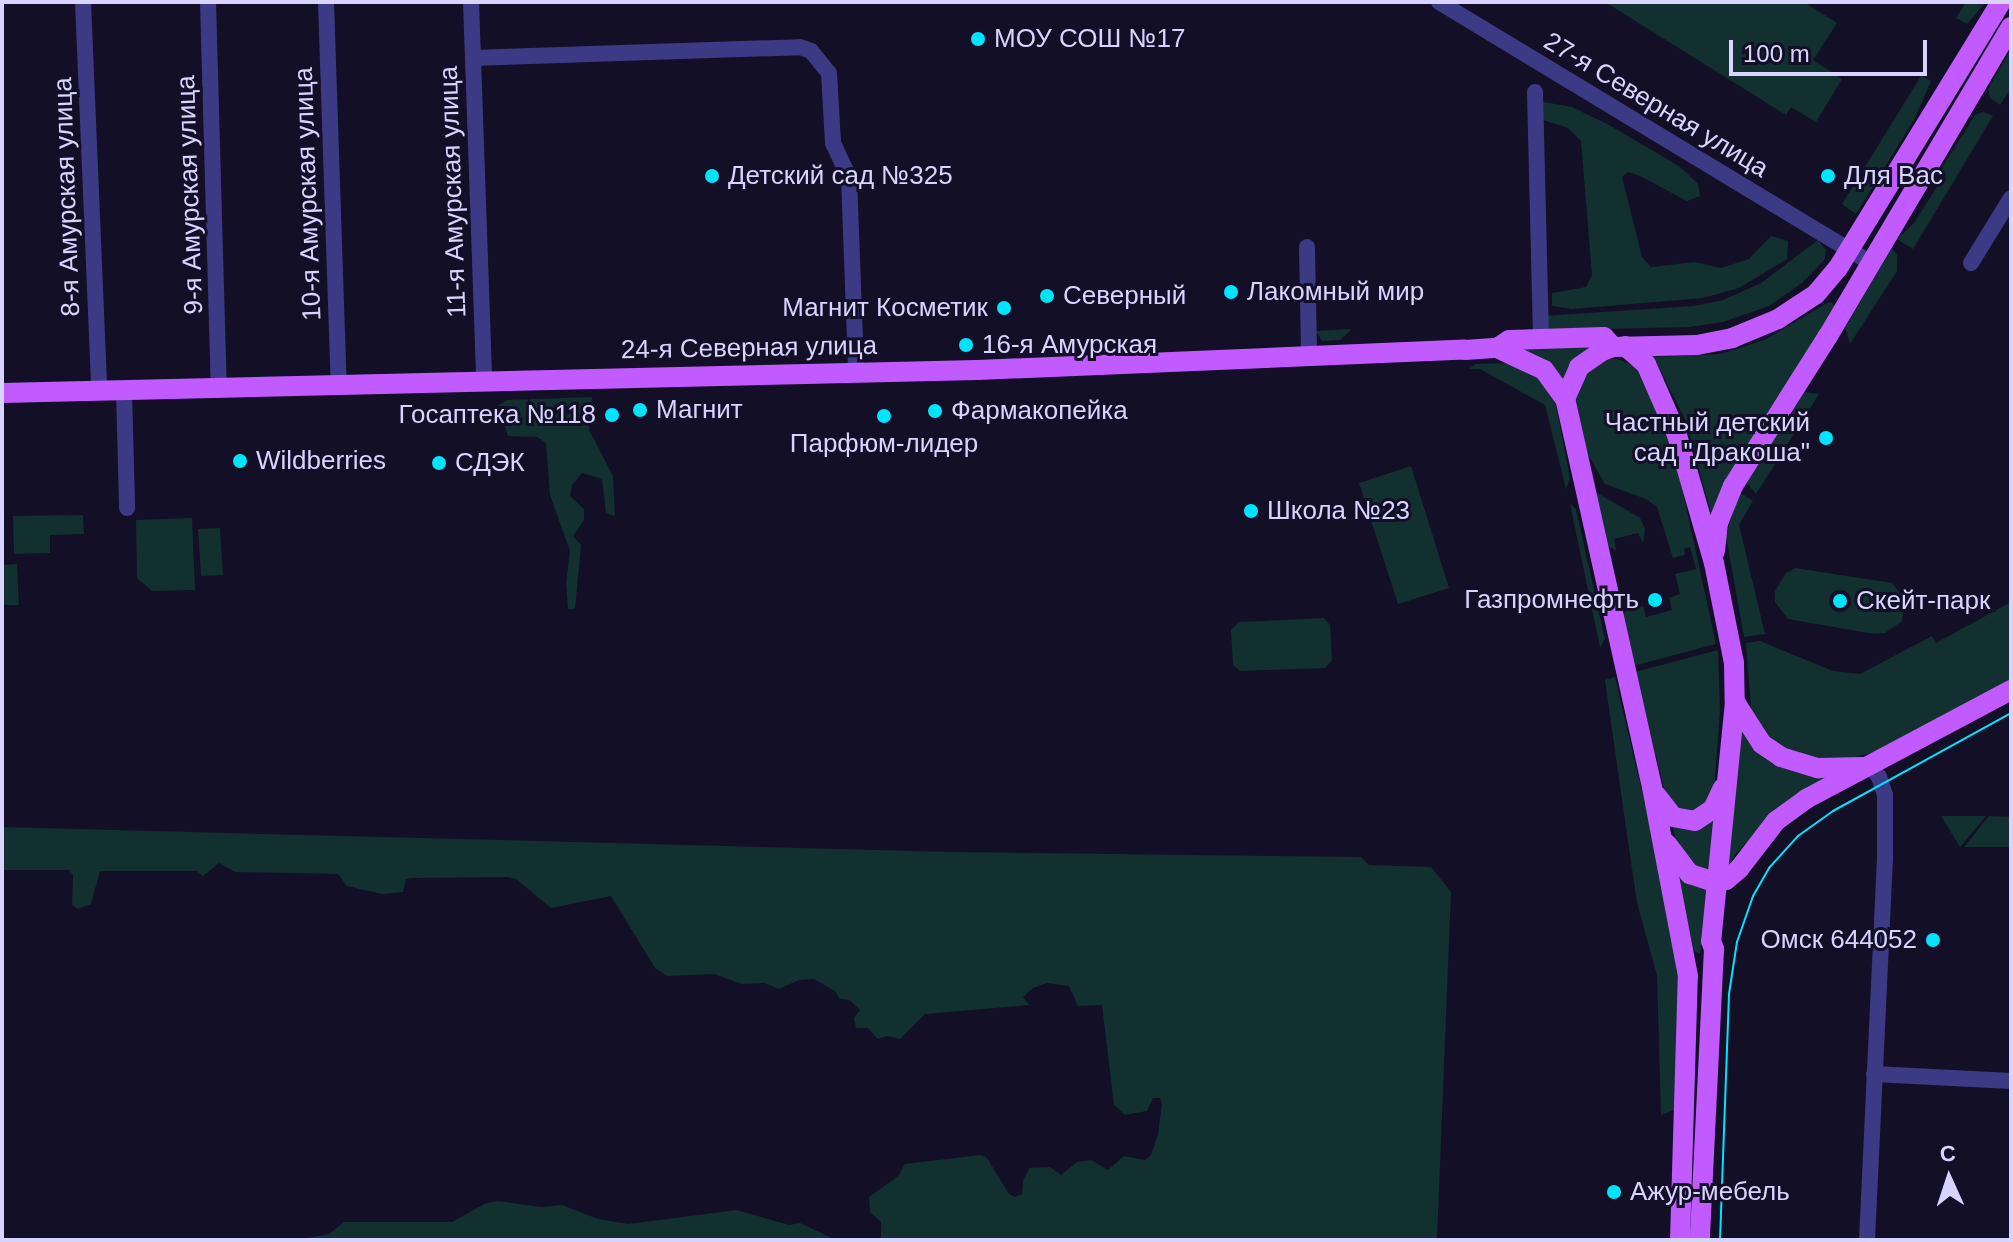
<!DOCTYPE html>
<meta charset="utf-8">
<style>
body{margin:0}
#map{position:relative;width:2013px;height:1242px;overflow:hidden;background:#130f26;font-family:Helvetica,sans-serif}
div>[style]{position:absolute}
[style*='--x']{left:calc(var(--x)*1px);top:calc(var(--y)*1px);width:calc(var(--w)*1px);rotate:calc(var(--a)*1deg)}
.green>*{inset:0;background:#12302f}
.minor>*{height:16px;margin:-8px;padding:0 8px;transform-origin:8px;border-radius:8px;background:#3d3a85}
.major>*{height:20px;margin:-10px;padding:0 10px;transform-origin:10px;border-radius:10px;background:#c25bff}
.tram>*{height:2px;margin:-1px;padding:0 1px;transform-origin:1px;border-radius:1px;background:#00e5ff}
.dots>*{width:22px;height:22px;translate:-50% -50%;box-sizing:border-box;border:4px solid #130f26;border-radius:50%}
span{translate:-50% -50%;white-space:nowrap;text-align:center;line-height:1.15;-webkit-text-stroke:6px #130f26;paint-order:stroke}
.poi-label{font-size:26px;color:#d9d4ff}
.left{translate:0 -50%;text-align:left}
.right{translate:-100% -50%;text-align:right}
.street-label{font-size:26px;color:#d9d4ff}
.frame{position:absolute;inset:0;border:4px solid #d9d4ff;pointer-events:none}
.north{position:absolute;left:1909px;top:1138px;width:80px;height:80px;-webkit-text-stroke:6px #130f26;paint-order:stroke;rotate:357deg;font-size:22px;font-weight:700;line-height:32px;text-align:center;color:#d9d4ff}
.north::after{content:'';display:block;margin:auto;width:28px;height:36px;background:#d9d4ff;clip-path:polygon(50% 0,100% 100%,50% 72%,0 100%)}
.scale{position:absolute;left:1729px;top:40px;width:198px;height:36px;box-sizing:border-box;border:4px solid #d9d4ff;border-top:0;padding-left:10px;font-size:24px;line-height:28px;white-space:nowrap;color:#d9d4ff;-webkit-text-stroke:6px #130f26;paint-order:stroke}
</style>
<div id="map">
<div class="green">
<i style="clip-path:polygon(1605px 2px,1804px 2px,1837px 23px,1813px 60px,1842px 79px,1816px 122px,1791px 107px,1786px 115px)"></i>
<i style="clip-path:polygon(1966px 2px,1986px 2px,1967px 24px,1956px 18px)"></i>
<i style="clip-path:polygon(2011px 49px,2011px 88px,2000px 105px,1990px 98px,1988px 89px)"></i>
<i style="clip-path:polygon(1921px 76px,1931px 81px,1915px 118px,1856px 214px,1842px 204px)"></i>
<i style="clip-path:polygon(1544px 102px,1572px 107px,1609px 125px,1679px 166px,1698px 184px,1700px 196px,1687px 201px,1640px 176px,1628px 172px,1622px 177px,1642px 257px,1651px 267px,1695px 262px,1721px 268px,1749px 259px,1771px 236px,1788px 241px,1787px 259px,1739px 288px,1703px 298px,1572px 309px,1552px 306px,1552px 293px,1586px 287px,1592px 275px,1581px 141px,1568px 128px,1543px 120px,1539px 106px)"></i>
<i style="clip-path:polygon(1983px 112px,1993px 116px,1913px 249px,1897px 239px,1914px 223px,1938px 185px,1938px 174px,1975px 115px)"></i>
<i style="clip-path:polygon(1818px 240px,1826px 250px,1825px 259px,1802px 283px,1769px 306px,1723px 322px,1689px 327px,1561px 330px,1549px 329px,1543px 316px,1694px 306px,1723px 300px,1761px 283px)"></i>
<i style="clip-path:polygon(1892px 248px,1897px 255px,1897px 271px,1850px 344px,1845px 328px)"></i>
<i style="clip-path:polygon(1829px 302px,1835px 305px,1834px 311px,1711px 514px,1687px 424px,1654px 357px,1719px 354px,1740px 348px,1766px 339px)"></i>
<i style="clip-path:polygon(1352px 329px,1340px 340px,1322px 341px,1316px 331px)"></i>
<i style="clip-path:polygon(1600px 346px,1577px 357px,1563px 382px,1509px 347px)"></i>
<i style="clip-path:polygon(1603px 359px,1618px 359px,1636px 367px,1653px 397px,1677px 465px,1716px 644px,1633px 666px,1622px 617px,1627px 607px,1633px 600px,1635px 608px,1643px 606px,1646px 617px,1672px 610px,1669px 598px,1680px 594px,1675px 574px,1696px 569px,1690px 547px,1684px 549px,1685px 555px,1673px 558px,1657px 507px,1646px 499px,1605px 484px,1587px 453px,1575px 393px,1578px 381px)"></i>
<i style="clip-path:polygon(1506px 363px,1535px 372px,1555px 400px,1570px 478px,1566px 489px,1545px 405px,1480px 369px,1469px 369px,1476px 364px)"></i>
<i style="clip-path:polygon(1804px 392px,1819px 394px,1756px 494px,1746px 482px)"></i>
<i style="clip-path:polygon(592px 397px,589px 430px,613px 476px,615px 516px,606px 513px,602px 479px,582px 473px,572px 485px,570px 496px,584px 509px,584px 520px,573px 536px,581px 545px,575px 609px,568px 609px,566px 584px,570px 551px,550px 495px,546px 443px,537px 437px,508px 436px,497px 406px,507px 400px)"></i>
<i style="clip-path:polygon(1411px 466px,1449px 588px,1398px 604px,1359px 483px)"></i>
<i style="clip-path:polygon(1594px 491px,1640px 518px,1645px 529px,1643px 543px,1638px 533px,1614px 539px,1616px 550px,1606px 545px)"></i>
<i style="clip-path:polygon(1739px 492px,1753px 501px,1739px 525px,1765px 634px,1744px 637px,1726px 536px)"></i>
<i style="clip-path:polygon(1570px 504px,1576px 509px,1605px 639px,1600px 647px)"></i>
<i style="clip-path:polygon(83px 515px,84px 534px,50px 535px,50px 553px,14px 554px,13px 516px)"></i>
<i style="clip-path:polygon(192px 518px,195px 590px,152px 591px,137px 578px,136px 520px)"></i>
<i style="clip-path:polygon(220px 528px,223px 575px,201px 576px,198px 529px)"></i>
<i style="clip-path:polygon(17px 564px,19px 605px,2px 605px,2px 565px)"></i>
<i style="clip-path:polygon(1795px 568px,1892px 583px,1905px 600px,1902px 621px,1885px 633px,1874px 634px,1788px 619px,1775px 602px,1775px 591px,1786px 573px)"></i>
<i style="clip-path:polygon(2011px 602px,2011px 679px,1879px 751px,1832px 763px,1771px 743px,1751px 708px,1746px 643px,1760px 641px,1833px 671px,1860px 674px,1932px 636px,1936px 643px)"></i>
<i style="clip-path:polygon(1324px 618px,1330px 625px,1332px 660px,1325px 668px,1240px 671px,1233px 665px,1231px 630px,1239px 622px)"></i>
<i style="clip-path:polygon(1718px 650px,1720px 710px,1714px 792px,1712px 800px,1688px 817px,1667px 799px,1635px 672px)"></i>
<i style="clip-path:polygon(1615px 677px,1657px 855px,1679px 968px,1677px 1109px,1661px 1115px,1657px 975px,1637px 903px,1621px 793px,1605px 680px)"></i>
<i style="clip-path:polygon(1742px 728px,1830px 775px,1771px 816px,1734px 856px,1727px 874px)"></i>
<i style="clip-path:polygon(1716px 814px,1713px 874px,1702px 873px,1680px 853px,1671px 823px)"></i>
<i style="clip-path:polygon(1941px 816px,1986px 816px,1960px 847px)"></i>
<i style="clip-path:polygon(1989px 816px,2011px 817px,2011px 847px,1964px 847px)"></i>
<i style="clip-path:polygon(2px 827px,952px 852px,1361px 857px,1369px 865px,1431px 867px,1451px 892px,1437px 1240px,881px 1240px,881px 1222px,870px 1212px,869px 1197px,898px 1176px,905px 1164px,981px 1155px,987px 1158px,1009px 1194px,1015px 1197px,1022px 1194px,1023px 1180px,1030px 1168px,1050px 1167px,1061px 1175px,1077px 1162px,1091px 1160px,1108px 1170px,1124px 1156px,1145px 1160px,1151px 1155px,1158px 1134px,1162px 1104px,1160px 1098px,1153px 1098px,1147px 1111px,1125px 1115px,1114px 1105px,1102px 1005px,1078px 1006px,1069px 986px,1047px 983px,1033px 988px,1023px 997px,1029px 1005px,925px 1014px,900px 1039px,887px 1036px,878px 1039px,868px 1028px,856px 1028px,854px 1018px,860px 1010px,850px 1000px,840px 999px,835px 991px,814px 979px,799px 980px,779px 989px,764px 983px,742px 984px,714px 974px,667px 976px,655px 968px,611px 896px,551px 908px,516px 879px,508px 877px,412px 878px,406px 879px,403px 892px,382px 894px,347px 886px,338px 874px,235px 872px,219px 863px,203px 876px,197px 871px,100px 871px,91px 904px,78px 909px,72px 905px,73px 875px,69px 870px,2px 870px)"></i>
<i style="clip-path:polygon(1676px 870px,1711px 887px,1700px 954px,1694px 951px)"></i>
<i style="clip-path:polygon(498px 1201px,541px 1207px,562px 1205px,598px 1219px,628px 1224px,737px 1210px,789px 1225px,800px 1223px,836px 1240px,297px 1240px,329px 1234px,344px 1222px,452px 1222px,486px 1203px)"></i>
</div>
<div class="minor">
<i style="--x:83;--y:2;--w:388;--a:87.6"></i>
<i style="--x:208;--y:2;--w:385;--a:88.4"></i>
<i style="--x:326;--y:2;--w:382;--a:88.1"></i>
<i style="--x:471;--y:2;--w:378;--a:88"></i>
<i style="--x:1439;--y:2;--w:505;--a:31.14"></i>
<i style="--x:473;--y:58;--w:327;--a:-1.9"></i>
<i style="--x:800;--y:47;--w:12;--a:20"></i>
<i style="--x:811;--y:51;--w:28;--a:51"></i>
<i style="--x:829;--y:73;--w:70;--a:86.7"></i>
<i style="--x:833;--y:143;--w:38;--a:65"></i>
<i style="--x:849;--y:177;--w:195;--a:87.9"></i>
<i style="--x:1535;--y:92;--w:247;--a:88.6"></i>
<i style="--x:1307;--y:247;--w:109;--a:88.9"></i>
<i style="--x:1971;--y:263;--w:76;--a:-58.4"></i>
<i style="--x:124;--y:390;--w:118;--a:88.5"></i>
<i style="--x:1874;--y:1074;--w:137;--a:2.9"></i>
<i style="--x:1867;--y:1240;--w:381;--a:-87.3"></i>
<i style="--x:1885;--y:859;--w:64;--a:-90"></i>
<i style="--x:1885;--y:795;--w:19;--a:-108"></i>
<i style="--x:1879;--y:777;--w:13;--a:-129"></i>
</div>
<div class="major">
<i style="--x:1625;--y:346;--w:28;--a:41"></i>
<i style="--x:1646;--y:364;--w:77;--a:66.4"></i>
<i style="--x:1677;--y:435;--w:133;--a:73.9"></i>
<i style="--x:1714;--y:563;--w:102;--a:78.7"></i>
<i style="--x:1734;--y:663;--w:39;--a:89"></i>
<i style="--x:1735;--y:702;--w:240;--a:95.7"></i>
<i style="--x:1711;--y:941;--w:9;--a:69"></i>
<i style="--x:1714;--y:949;--w:291;--a:92.8"></i>
<i style="--x:1497;--y:348;--w:52;--a:25.1"></i>
<i style="--x:1544;--y:370;--w:36;--a:54"></i>
<i style="--x:2;--y:393;--w:976;--a:-1.35"></i>
<i style="--x:978;--y:370;--w:487;--a:-2.4"></i>
<i style="--x:1465;--y:350;--w:32;--a:-4"></i>
<i style="--x:1497;--y:348;--w:14;--a:-34"></i>
<i style="--x:1509;--y:340;--w:95;--a:-1.8"></i>
<i style="--x:1604;--y:337;--w:13;--a:48"></i>
<i style="--x:1715;--y:551;--w:28;--a:-84"></i>
<i style="--x:1718;--y:523;--w:40;--a:-68"></i>
<i style="--x:1733;--y:486;--w:178;--a:-57.7"></i>
<i style="--x:1828;--y:336;--w:359;--a:-59.4"></i>
<i style="--x:1735;--y:702;--w:50;--a:57.3"></i>
<i style="--x:1762;--y:744;--w:23;--a:34"></i>
<i style="--x:1781;--y:757;--w:39;--a:17"></i>
<i style="--x:1818;--y:768;--w:45;--a:-1.3"></i>
<i style="--x:1656;--y:795;--w:28;--a:52"></i>
<i style="--x:1673;--y:817;--w:22;--a:10"></i>
<i style="--x:1695;--y:821;--w:22;--a:-34"></i>
<i style="--x:1713;--y:809;--w:23;--a:-65"></i>
<i style="--x:1667;--y:844;--w:38;--a:53"></i>
<i style="--x:1690;--y:874;--w:19;--a:18"></i>
<i style="--x:1708;--y:880;--w:18;--a:0"></i>
<i style="--x:1726;--y:880;--w:17;--a:-40"></i>
<i style="--x:1739;--y:869;--w:61;--a:-52.4"></i>
<i style="--x:1776;--y:821;--w:37;--a:-36"></i>
<i style="--x:1806;--y:799;--w:232;--a:-28"></i>
<i style="--x:1680;--y:1240;--w:264;--a:-88.3"></i>
<i style="--x:1688;--y:976;--w:192;--a:-100.8"></i>
<i style="--x:1652;--y:787;--w:398;--a:-102.6"></i>
<i style="--x:1565;--y:399;--w:35;--a:-66"></i>
<i style="--x:1579;--y:367;--w:28;--a:-35"></i>
<i style="--x:1602;--y:351;--w:12;--a:-20"></i>
<i style="--x:1613;--y:347;--w:84;--a:-1.4"></i>
<i style="--x:1697;--y:345;--w:36;--a:-11"></i>
<i style="--x:1732;--y:338;--w:50;--a:-22.4"></i>
<i style="--x:1778;--y:319;--w:45;--a:-33.3"></i>
<i style="--x:1816;--y:294;--w:34;--a:-50"></i>
<i style="--x:1838;--y:268;--w:312;--a:-58.5"></i>
</div>
<div class="tram">
<i style="--x:1720;--y:1240;--w:246;--a:-87.9"></i>
<i style="--x:1729;--y:994;--w:53;--a:-81.3"></i>
<i style="--x:1737;--y:942;--w:49;--a:-70.8"></i>
<i style="--x:1753;--y:896;--w:32;--a:-60"></i>
<i style="--x:1769;--y:868;--w:43;--a:-47.8"></i>
<i style="--x:1798;--y:836;--w:43;--a:-35.5"></i>
<i style="--x:1833;--y:811;--w:203;--a:-28.8"></i>
</div>
<div class="dots">
<i style="left:978px;top:39px;background:#00e5ff"></i>
<i style="left:712px;top:176px;background:#00e5ff"></i>
<i style="left:1828px;top:176px;background:#00e5ff"></i>
<i style="left:1231px;top:292px;background:#00e5ff"></i>
<i style="left:1047px;top:296px;background:#00e5ff"></i>
<i style="left:1004px;top:308px;background:#00e5ff"></i>
<i style="left:966px;top:345px;background:#00e5ff"></i>
<i style="left:640px;top:410px;background:#00e5ff"></i>
<i style="left:935px;top:411px;background:#00e5ff"></i>
<i style="left:612px;top:415px;background:#00e5ff"></i>
<i style="left:884px;top:416px;background:#00e5ff"></i>
<i style="left:1826px;top:438px;background:#00e5ff"></i>
<i style="left:240px;top:461px;background:#00e5ff"></i>
<i style="left:439px;top:463px;background:#00e5ff"></i>
<i style="left:1251px;top:511px;background:#00e5ff"></i>
<i style="left:1655px;top:600px;background:#00e5ff"></i>
<i style="left:1840px;top:601px;background:#00e5ff"></i>
<i style="left:1933px;top:940px;background:#00e5ff"></i>
<i style="left:1614px;top:1192px;background:#00e5ff"></i>
</div>
<div class="poi-label">
<span class="left" style="left:994px;top:39px">МОУ СОШ №17</span>
<span class="left" style="left:728px;top:176px">Детский сад №325</span>
<span class="left" style="left:1844px;top:176px">Для Вас</span>
<span class="left" style="left:1247px;top:292px">Лакомный мир</span>
<span class="left" style="left:1063px;top:296px">Северный</span>
<span class="right" style="left:988px;top:308px">Магнит Косметик</span>
<span class="left" style="left:982px;top:345px">16-я Амурская</span>
<span class="left" style="left:656px;top:410px">Магнит</span>
<span class="left" style="left:951px;top:411px">Фармакопейка</span>
<span class="right" style="left:596px;top:415px">Госаптека №118</span>
<span class="right" style="left:1810px;top:438px">Частный детский<br>сад "Дракоша"</span>
<span style="left:884px;top:444px">Парфюм-лидер</span>
<span class="left" style="left:256px;top:461px">Wildberries</span>
<span class="left" style="left:455px;top:463px">СДЭК</span>
<span class="left" style="left:1267px;top:511px">Школа №23</span>
<span class="right" style="left:1639px;top:600px">Газпромнефть</span>
<span class="left" style="left:1856px;top:601px">Скейт-парк</span>
<span class="right" style="left:1917px;top:940px">Омск 644052</span>
<span class="left" style="left:1630px;top:1192px">Ажур-мебель</span>
</div>
<div class="street-label">
<span style="left:1656px;top:105px;rotate:31deg">27-я Северная улица</span>
<span style="left:453px;top:192px;rotate:-92deg">11-я Амурская улица</span>
<span style="left:308px;top:194px;rotate:-92deg">10-я Амурская улица</span>
<span style="left:190px;top:195px;rotate:-92deg">9-я Амурская улица</span>
<span style="left:67px;top:197px;rotate:-92deg">8-я Амурская улица</span>
<span style="left:749px;top:348px;rotate:-1deg">24-я Северная улица</span>
</div>
<div class="frame"></div>
<div class="north">С</div>
<div class="scale">100 m</div>
</div>
